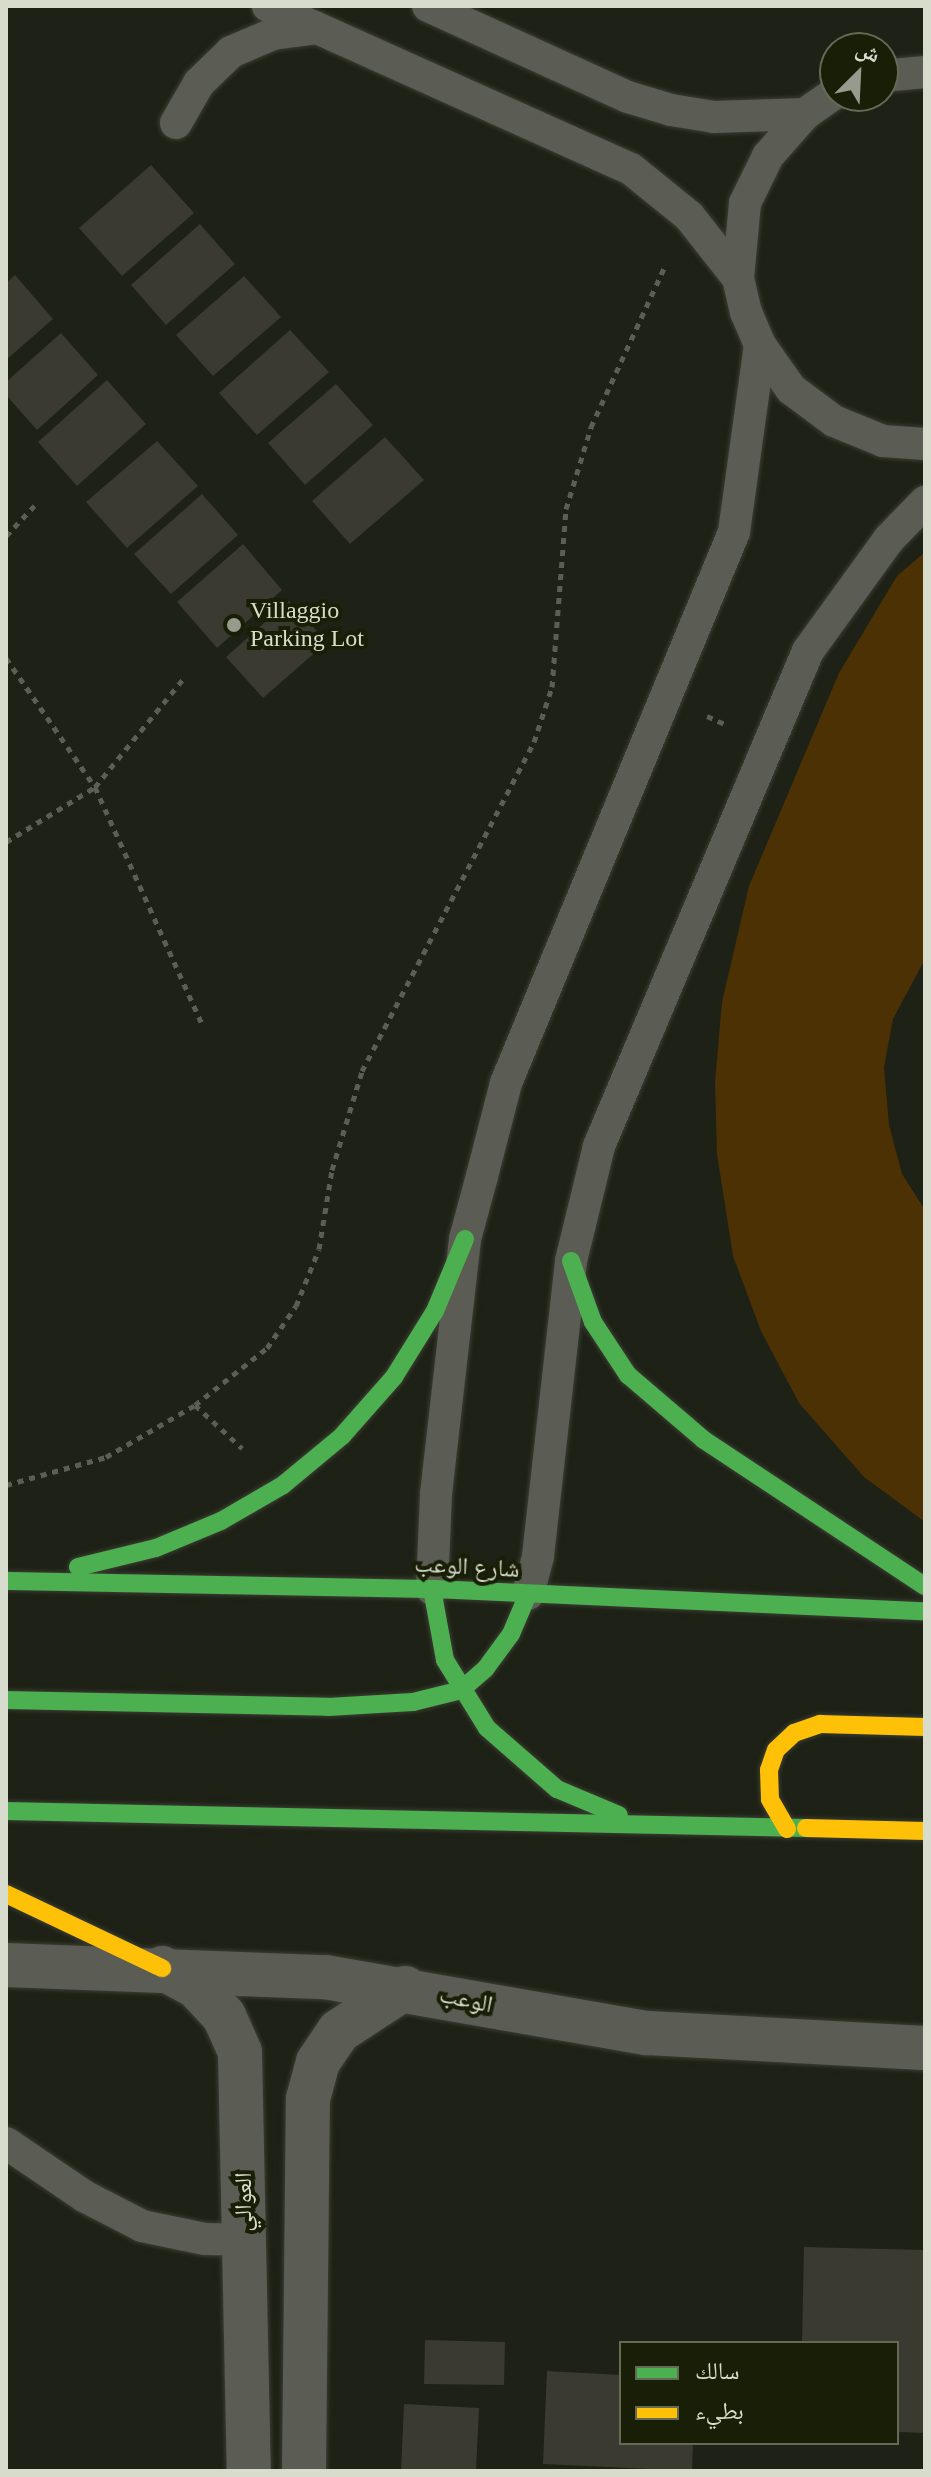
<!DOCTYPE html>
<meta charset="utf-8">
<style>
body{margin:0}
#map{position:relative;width:931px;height:2477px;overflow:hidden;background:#1e2115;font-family:"Times New Roman","Noto Naskh Arabic",serif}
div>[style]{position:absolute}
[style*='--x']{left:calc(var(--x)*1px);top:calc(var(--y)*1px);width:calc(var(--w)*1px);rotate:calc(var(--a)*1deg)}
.green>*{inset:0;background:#4c3105}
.building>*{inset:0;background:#3a3a30}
.path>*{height:5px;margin-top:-2.5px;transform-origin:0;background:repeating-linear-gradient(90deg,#5c5e56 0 6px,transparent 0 12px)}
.roads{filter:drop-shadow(0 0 2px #3a3d33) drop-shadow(0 0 2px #3a3d33)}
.lane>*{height:32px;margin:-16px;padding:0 16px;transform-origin:16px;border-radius:16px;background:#5b5d54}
.street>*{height:44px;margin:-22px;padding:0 22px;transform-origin:22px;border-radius:22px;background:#5b5d54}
.fast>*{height:18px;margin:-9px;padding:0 9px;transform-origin:9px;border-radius:9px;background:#4caf50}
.slow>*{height:18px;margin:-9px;padding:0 9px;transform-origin:9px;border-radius:9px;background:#ffc107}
.dots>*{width:22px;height:22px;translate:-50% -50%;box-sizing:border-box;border:4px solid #191e06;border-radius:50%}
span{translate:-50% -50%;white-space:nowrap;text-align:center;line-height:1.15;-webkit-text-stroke:8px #191e06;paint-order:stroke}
.poi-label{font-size:24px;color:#d8dccd}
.left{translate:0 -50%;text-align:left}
.street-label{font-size:24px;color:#d8dccd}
.frame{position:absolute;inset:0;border:8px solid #d8dccd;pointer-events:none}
.legend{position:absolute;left:619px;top:2341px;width:280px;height:104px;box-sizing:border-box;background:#191e06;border:2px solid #656a56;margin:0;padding:10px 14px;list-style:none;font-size:24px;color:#d8dccd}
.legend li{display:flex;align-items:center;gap:16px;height:40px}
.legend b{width:40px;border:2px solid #656a56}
.north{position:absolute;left:819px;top:32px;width:80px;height:80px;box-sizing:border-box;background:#191e06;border:2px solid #656a56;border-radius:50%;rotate:24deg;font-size:22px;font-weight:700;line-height:32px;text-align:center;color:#d8dccd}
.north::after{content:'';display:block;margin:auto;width:28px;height:36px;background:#979b8d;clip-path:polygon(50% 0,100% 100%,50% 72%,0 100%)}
</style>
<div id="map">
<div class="green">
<i style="clip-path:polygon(925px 552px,925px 959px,893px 1019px,884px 1067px,889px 1125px,902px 1174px,925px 1210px,925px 1522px,864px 1477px,799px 1403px,761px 1331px,733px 1256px,717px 1154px,715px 1082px,722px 1002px,749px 886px,839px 673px,897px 576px)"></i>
</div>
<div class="building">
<i style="clip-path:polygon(151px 165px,194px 213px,122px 276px,79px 228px)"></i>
<i style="clip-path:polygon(200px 224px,235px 264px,166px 325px,131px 285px)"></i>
<i style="clip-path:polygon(15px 275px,53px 319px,6px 360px,6px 283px)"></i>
<i style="clip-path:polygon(244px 276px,281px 317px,213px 376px,176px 335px)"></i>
<i style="clip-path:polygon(290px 330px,329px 372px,257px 435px,219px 393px)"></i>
<i style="clip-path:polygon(61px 333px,98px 375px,37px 430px,6px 395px,6px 382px)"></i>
<i style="clip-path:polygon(107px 380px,146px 424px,77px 486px,38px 442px)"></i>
<i style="clip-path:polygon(336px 384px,373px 425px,305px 485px,268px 443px)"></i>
<i style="clip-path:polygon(385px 437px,424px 480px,350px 544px,312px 501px)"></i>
<i style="clip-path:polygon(157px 441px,198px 486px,127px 548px,86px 502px)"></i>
<i style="clip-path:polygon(202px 494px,238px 535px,171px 594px,134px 554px)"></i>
<i style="clip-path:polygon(243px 544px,282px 590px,217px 648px,177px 602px)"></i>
<i style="clip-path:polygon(289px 601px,327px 642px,263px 698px,226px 657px)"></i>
<i style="clip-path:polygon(804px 2247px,925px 2250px,925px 2433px,897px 2432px,897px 2343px,802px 2343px)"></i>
<i style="clip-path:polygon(425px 2340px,505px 2342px,504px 2385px,424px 2384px)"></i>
<i style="clip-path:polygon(547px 2371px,621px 2375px,621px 2443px,693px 2443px,692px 2471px,543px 2464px)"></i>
<i style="clip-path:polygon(404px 2404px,479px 2408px,476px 2471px,401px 2471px)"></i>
</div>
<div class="path">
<i style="--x:6;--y:536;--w:42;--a:-46.9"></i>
<i style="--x:6;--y:658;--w:157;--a:55.4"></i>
<i style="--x:95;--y:787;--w:258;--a:65.7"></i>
<i style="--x:707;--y:716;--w:22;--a:24"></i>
<i style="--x:6;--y:842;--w:105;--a:-31.7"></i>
<i style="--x:95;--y:787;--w:141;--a:-50.8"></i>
<i style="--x:195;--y:1405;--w:64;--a:42.5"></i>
<i style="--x:6;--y:1485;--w:104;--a:-15.6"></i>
<i style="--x:106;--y:1457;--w:103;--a:-30.3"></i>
<i style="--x:195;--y:1405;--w:92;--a:-38.4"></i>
<i style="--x:267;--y:1348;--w:51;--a:-55.4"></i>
<i style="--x:296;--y:1306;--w:61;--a:-68"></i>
<i style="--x:319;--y:1249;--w:80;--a:-80.7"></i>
<i style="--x:332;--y:1170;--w:103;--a:-73.1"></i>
<i style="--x:362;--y:1071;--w:371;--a:-62.4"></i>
<i style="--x:534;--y:742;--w:58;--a:-71.9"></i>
<i style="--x:552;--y:687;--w:179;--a:-85.5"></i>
<i style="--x:566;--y:509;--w:86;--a:-73"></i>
<i style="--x:591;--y:427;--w:179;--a:-65.3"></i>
</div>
<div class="roads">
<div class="lane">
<i style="--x:268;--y:6;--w:398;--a:24.2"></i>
<i style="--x:631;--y:169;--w:75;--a:39"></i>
<i style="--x:689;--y:216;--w:79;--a:51.7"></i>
<i style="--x:428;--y:6;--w:220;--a:24.5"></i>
<i style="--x:628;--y:97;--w:45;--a:16.8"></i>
<i style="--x:671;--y:110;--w:44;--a:9.2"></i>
<i style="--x:714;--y:117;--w:91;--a:-1.9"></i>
<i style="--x:883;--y:76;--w:42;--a:-5.4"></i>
<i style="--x:835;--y:93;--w:37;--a:145"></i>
<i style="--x:805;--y:114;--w:56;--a:131.4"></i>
<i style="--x:768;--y:156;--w:52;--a:116.1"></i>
<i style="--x:745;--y:203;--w:75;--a:95.3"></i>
<i style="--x:738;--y:278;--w:35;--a:77"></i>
<i style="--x:746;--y:312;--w:36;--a:67"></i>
<i style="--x:760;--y:345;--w:54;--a:54.8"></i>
<i style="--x:791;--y:389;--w:54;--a:36.7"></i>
<i style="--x:834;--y:421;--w:53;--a:22.2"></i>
<i style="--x:883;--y:441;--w:42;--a:4.1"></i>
<i style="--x:176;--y:123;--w:46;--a:-60.1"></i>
<i style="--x:199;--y:83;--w:45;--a:-44.1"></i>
<i style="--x:231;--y:52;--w:46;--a:-23.2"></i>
<i style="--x:273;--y:34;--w:44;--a:-7.8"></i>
<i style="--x:432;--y:1589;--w:95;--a:-87.6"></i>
<i style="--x:436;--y:1494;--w:257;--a:-83.5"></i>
<i style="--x:465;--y:1239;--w:65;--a:-74.9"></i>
<i style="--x:482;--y:1176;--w:96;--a:-75.5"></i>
<i style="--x:506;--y:1083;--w:596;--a:-67.52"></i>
<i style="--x:734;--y:532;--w:189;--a:-82.1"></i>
<i style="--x:528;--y:1594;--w:39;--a:-75"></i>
<i style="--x:538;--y:1556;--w:297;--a:-83.6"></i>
<i style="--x:571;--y:1261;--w:118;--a:-76.3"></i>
<i style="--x:599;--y:1146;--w:537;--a:-67.11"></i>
<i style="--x:808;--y:651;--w:138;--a:-54.1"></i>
<i style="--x:889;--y:539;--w:52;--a:-45.8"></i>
<i style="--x:6;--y:2143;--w:94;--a:34.2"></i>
<i style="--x:84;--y:2196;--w:65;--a:27.3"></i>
<i style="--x:142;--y:2226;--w:64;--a:11.7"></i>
<i style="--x:205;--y:2239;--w:39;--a:1"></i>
</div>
<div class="street">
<i style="--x:6;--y:1965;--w:319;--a:2.2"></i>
<i style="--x:325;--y:1977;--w:327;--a:9.9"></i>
<i style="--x:647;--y:2033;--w:278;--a:3.1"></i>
<i style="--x:162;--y:1968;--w:38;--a:28"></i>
<i style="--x:196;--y:1986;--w:41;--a:47"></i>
<i style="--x:224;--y:2016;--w:39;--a:66"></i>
<i style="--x:240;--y:2052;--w:419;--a:88.8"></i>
<i style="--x:304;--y:2471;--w:372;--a:-89.4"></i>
<i style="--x:308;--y:2099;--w:38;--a:-75"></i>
<i style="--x:318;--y:2062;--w:37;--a:-56"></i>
<i style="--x:339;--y:2031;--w:79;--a:-33.1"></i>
</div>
<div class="fast">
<i style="--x:571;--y:1261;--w:65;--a:70.2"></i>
<i style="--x:593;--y:1322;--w:64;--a:56.6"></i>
<i style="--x:628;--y:1375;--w:100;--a:40.5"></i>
<i style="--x:704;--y:1440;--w:265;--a:33.5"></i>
<i style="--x:78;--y:1567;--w:80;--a:-13.7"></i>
<i style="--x:156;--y:1548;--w:70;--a:-22.6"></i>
<i style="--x:221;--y:1521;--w:72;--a:-30.1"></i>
<i style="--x:283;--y:1485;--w:77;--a:-39.7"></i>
<i style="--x:342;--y:1436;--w:79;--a:-48.6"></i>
<i style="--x:394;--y:1377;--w:78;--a:-58.2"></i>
<i style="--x:435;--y:1311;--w:78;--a:-67.4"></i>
<i style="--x:6;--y:1581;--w:426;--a:1.1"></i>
<i style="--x:432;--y:1589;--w:493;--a:2.6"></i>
<i style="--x:432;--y:1589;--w:72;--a:79.6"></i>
<i style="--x:445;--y:1660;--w:80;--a:58.3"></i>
<i style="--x:487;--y:1728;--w:93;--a:41.1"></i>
<i style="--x:557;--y:1789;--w:67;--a:22.8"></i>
<i style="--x:6;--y:1700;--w:322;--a:1.2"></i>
<i style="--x:328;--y:1707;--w:85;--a:-3.4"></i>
<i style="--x:413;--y:1702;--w:49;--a:-14"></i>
<i style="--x:461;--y:1690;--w:33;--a:-41"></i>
<i style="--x:486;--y:1668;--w:42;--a:-53.7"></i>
<i style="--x:511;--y:1634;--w:43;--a:-67"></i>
<i style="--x:6;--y:1811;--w:800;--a:1.22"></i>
</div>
<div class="slow">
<i style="--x:806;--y:1828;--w:119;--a:1.4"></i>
<i style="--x:787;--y:1829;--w:34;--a:-120"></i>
<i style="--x:770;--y:1799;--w:29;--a:-92"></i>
<i style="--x:769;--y:1770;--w:21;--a:-71"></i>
<i style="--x:776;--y:1750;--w:25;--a:-43"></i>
<i style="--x:794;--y:1733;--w:28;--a:-19"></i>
<i style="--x:820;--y:1724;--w:105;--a:1.6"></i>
<i style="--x:6;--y:1894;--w:173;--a:25.4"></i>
</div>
</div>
<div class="dots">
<i style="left:234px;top:625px;background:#979b8d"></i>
</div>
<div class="poi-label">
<span class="left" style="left:250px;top:625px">Villaggio<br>Parking Lot</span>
</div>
<div class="street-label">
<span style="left:467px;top:1567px;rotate:3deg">شارع الوعب</span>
<span style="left:466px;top:2000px;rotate:12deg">الوعب</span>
<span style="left:244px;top:2202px;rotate:-90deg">العوالي</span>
</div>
<div class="frame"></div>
<ul class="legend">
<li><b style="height:10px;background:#4caf50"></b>سالك</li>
<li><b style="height:10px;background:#ffc107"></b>بطيء</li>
</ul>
<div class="north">ش</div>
</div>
